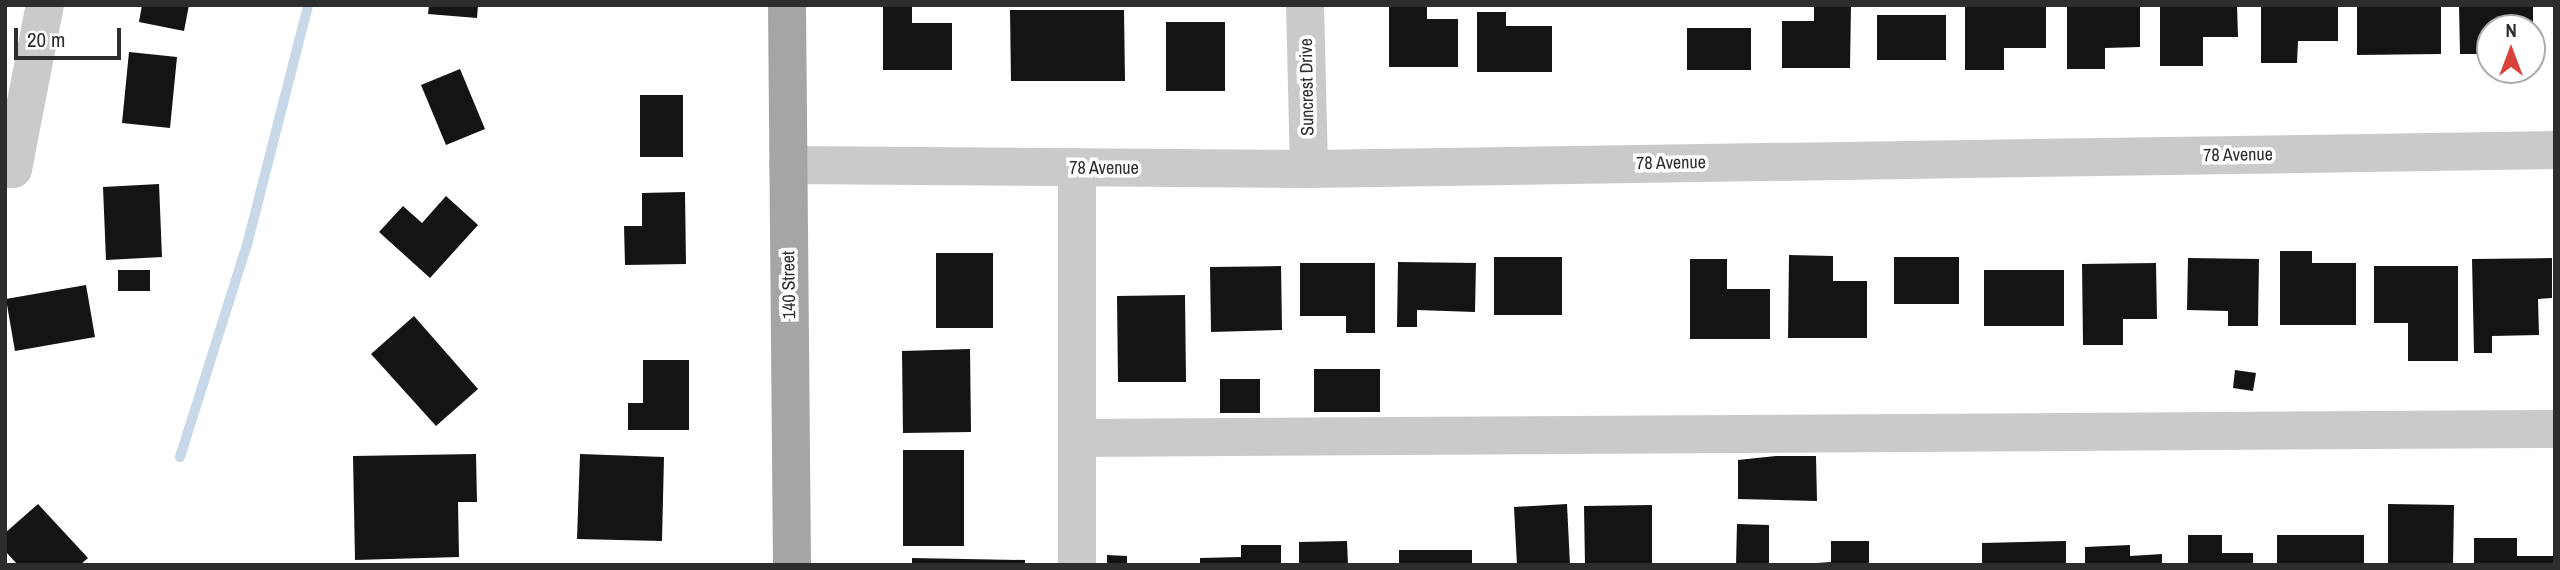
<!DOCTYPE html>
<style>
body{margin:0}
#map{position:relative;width:2560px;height:570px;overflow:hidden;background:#fff;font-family:"Archivo Narrow",sans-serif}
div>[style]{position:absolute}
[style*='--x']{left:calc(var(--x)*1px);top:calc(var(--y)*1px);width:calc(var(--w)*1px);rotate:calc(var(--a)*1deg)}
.stream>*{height:10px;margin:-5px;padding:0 5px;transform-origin:5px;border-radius:5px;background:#c8d8e8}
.building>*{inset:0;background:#141414}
.minor>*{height:38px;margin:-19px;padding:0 19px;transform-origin:19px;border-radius:19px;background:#cacaca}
.major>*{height:38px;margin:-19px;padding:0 19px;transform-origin:19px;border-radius:19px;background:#a5a5a5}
span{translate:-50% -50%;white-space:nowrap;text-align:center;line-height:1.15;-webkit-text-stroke:7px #fff;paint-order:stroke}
.street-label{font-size:18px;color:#2d2d2d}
.frame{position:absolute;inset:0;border:7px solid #2d2d2d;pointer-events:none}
.north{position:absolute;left:2476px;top:14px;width:70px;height:70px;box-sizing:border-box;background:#fff;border:2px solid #ababab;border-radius:50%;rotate:0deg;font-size:19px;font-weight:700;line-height:28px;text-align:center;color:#2d2d2d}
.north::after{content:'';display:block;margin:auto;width:24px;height:32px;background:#d7423b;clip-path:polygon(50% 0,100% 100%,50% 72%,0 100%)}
.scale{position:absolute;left:14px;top:28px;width:107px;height:32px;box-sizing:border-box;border:4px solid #2d2d2d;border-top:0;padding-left:9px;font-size:21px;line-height:24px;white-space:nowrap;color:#2d2d2d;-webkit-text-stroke:5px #fff;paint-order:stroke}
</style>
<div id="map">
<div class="stream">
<i style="--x:180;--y:457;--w:222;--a:-72.5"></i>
<i style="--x:247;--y:245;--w:248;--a:-75.7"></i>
</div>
<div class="building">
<i style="clip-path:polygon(142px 5px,189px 5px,184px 31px,139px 22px)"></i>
<i style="clip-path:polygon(429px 5px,478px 5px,477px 18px,428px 14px)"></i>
<i style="clip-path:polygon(1389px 5px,1427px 5px,1427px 19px,1458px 19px,1458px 67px,1389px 67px)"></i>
<i style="clip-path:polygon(1814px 5px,1851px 5px,1850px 68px,1782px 68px,1782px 21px,1814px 21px)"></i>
<i style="clip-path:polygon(1965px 5px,2046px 5px,2046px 48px,2004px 48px,2004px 70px,1965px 70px)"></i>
<i style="clip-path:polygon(2067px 5px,2140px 5px,2140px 47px,2105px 48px,2105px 69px,2067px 69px)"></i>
<i style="clip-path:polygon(2160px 5px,2237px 5px,2238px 37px,2203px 37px,2203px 66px,2160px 66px)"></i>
<i style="clip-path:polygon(2261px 5px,2338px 5px,2338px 41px,2298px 41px,2297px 63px,2261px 63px)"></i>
<i style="clip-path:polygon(2357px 5px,2441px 5px,2441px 54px,2357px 55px)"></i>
<i style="clip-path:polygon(2459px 5px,2533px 7px,2533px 28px,2490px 28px,2490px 54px,2460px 54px)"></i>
<i style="clip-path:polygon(883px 7px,912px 7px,912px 23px,952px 23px,952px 70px,883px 70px)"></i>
<i style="clip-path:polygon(1010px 10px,1124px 10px,1125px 81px,1011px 81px)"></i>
<i style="clip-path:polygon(1477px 12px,1506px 12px,1506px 26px,1552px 26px,1552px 72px,1477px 72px)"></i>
<i style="clip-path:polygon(1877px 15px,1946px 15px,1946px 60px,1877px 60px)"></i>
<i style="clip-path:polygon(1166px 22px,1225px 22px,1225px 91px,1166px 91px)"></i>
<i style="clip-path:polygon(1687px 28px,1751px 28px,1751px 70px,1687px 70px)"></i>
<i style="clip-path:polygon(129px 52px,177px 57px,170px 128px,122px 123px)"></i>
<i style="clip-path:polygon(460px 69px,485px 129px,446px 145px,421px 85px)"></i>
<i style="clip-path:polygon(640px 95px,683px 95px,683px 157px,640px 157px)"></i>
<i style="clip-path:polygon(159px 184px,162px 257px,106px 260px,103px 187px)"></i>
<i style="clip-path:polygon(685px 192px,686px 264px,625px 265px,624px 226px,642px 226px,642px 193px)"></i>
<i style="clip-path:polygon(446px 196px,478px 225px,430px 278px,379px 232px,403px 206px,422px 223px)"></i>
<i style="clip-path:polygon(2280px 251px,2312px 251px,2312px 263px,2356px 263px,2356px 325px,2280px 325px)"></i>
<i style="clip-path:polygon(936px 253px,993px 253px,993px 328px,936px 328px)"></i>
<i style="clip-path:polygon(1789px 255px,1833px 256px,1833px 281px,1867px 281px,1867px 338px,1788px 338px)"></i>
<i style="clip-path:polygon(1494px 257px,1562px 257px,1562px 315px,1494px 315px)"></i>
<i style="clip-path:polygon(1894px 257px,1959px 257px,1959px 304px,1894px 304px)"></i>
<i style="clip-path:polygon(2188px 258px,2259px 259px,2258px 326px,2228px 326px,2228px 311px,2187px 310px)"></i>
<i style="clip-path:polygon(2552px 258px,2552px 298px,2538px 299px,2539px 335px,2492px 336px,2492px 353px,2474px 353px,2472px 259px)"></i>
<i style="clip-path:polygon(1690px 259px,1727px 259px,1727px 289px,1770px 289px,1770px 339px,1690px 339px)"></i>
<i style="clip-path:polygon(1398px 262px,1476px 263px,1475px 312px,1417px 310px,1417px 327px,1397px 327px)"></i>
<i style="clip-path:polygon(1300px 263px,1375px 263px,1375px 333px,1346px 333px,1346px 316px,1300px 316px)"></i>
<i style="clip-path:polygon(2156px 263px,2157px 319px,2123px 319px,2123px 345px,2083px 345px,2082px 264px)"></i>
<i style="clip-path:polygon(1281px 266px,1282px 330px,1211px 332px,1210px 267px)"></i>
<i style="clip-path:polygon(2374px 266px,2458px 266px,2458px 361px,2408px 361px,2408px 323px,2374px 323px)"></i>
<i style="clip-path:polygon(118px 270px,150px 270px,150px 291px,118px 291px)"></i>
<i style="clip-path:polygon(1984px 270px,2064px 270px,2064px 326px,1984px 326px)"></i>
<i style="clip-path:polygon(86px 285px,95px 337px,15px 351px,6px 299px)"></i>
<i style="clip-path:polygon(1185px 295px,1186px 382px,1118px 382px,1117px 296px)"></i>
<i style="clip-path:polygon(414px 316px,478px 389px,436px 426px,371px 354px)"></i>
<i style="clip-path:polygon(970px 349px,971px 432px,903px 433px,902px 351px)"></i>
<i style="clip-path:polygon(643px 360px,689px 360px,689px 430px,628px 430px,628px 403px,643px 403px)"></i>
<i style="clip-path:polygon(1314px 369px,1380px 369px,1380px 412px,1314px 412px)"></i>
<i style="clip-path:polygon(2235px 370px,2256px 373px,2253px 391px,2233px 388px)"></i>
<i style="clip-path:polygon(1220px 379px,1260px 379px,1260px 413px,1220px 413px)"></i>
<i style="clip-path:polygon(903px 450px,964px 450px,964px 546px,903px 546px)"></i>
<i style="clip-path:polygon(476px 454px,477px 502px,458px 502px,459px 557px,355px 560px,353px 456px)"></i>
<i style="clip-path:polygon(580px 454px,664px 457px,662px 541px,577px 539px)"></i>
<i style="clip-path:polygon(1776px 456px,1816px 456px,1817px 501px,1738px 499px,1738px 460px)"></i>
<i style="clip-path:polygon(38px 504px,88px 558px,80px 565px,18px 565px,5px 551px,5px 533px)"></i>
<i style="clip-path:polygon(1567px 504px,1570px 565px,1517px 565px,1514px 507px)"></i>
<i style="clip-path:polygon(2388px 504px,2454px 505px,2453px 565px,2388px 565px)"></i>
<i style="clip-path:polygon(1652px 505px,1652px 565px,1585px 565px,1584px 506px)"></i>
<i style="clip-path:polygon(1737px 524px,1769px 525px,1769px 565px,1736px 565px)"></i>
<i style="clip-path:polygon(2188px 535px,2222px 535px,2222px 553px,2253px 553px,2253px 565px,2188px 565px)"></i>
<i style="clip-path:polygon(2277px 535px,2364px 535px,2364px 565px,2277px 565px)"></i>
<i style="clip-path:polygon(2474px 538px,2517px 538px,2517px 556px,2555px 556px,2555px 565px,2474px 565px)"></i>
<i style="clip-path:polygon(1347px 541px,1348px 565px,1299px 565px,1299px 542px)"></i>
<i style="clip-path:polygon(1831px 541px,1869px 541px,1869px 565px,1788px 565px,1831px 562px)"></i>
<i style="clip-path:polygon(2066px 541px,2066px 565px,1982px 565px,1982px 543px)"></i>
<i style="clip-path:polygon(1241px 545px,1281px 545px,1281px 565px,1200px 565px,1200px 558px,1241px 557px)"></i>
<i style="clip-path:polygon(2130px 545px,2130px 556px,2162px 554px,2162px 565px,2085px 565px,2085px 547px)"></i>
<i style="clip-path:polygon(1399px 550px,1472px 550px,1472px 565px,1399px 565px)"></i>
<i style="clip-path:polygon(1107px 555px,1127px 556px,1127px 565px,1107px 565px)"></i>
<i style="clip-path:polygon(912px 558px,1025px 560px,1025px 565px,912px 565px)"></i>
</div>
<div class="minor">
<i style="--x:1305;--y:5;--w:164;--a:88.6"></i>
<i style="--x:788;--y:165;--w:521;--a:0.44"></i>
<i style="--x:1309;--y:169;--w:1246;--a:-0.87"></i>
<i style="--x:1077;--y:167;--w:398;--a:90"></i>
<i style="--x:5;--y:169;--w:8;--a:0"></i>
<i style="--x:13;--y:169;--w:167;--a:-79"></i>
<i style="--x:1078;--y:438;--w:1477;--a:-0.35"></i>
</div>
<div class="major">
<i style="--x:787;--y:5;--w:560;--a:89.49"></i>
</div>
<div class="street-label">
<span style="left:1307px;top:87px;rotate:-91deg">Suncrest Drive</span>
<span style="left:2238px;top:155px;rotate:-1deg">78 Avenue</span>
<span style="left:1671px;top:163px;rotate:-1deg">78 Avenue</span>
<span style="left:1104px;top:168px">78 Avenue</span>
<span style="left:789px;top:285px;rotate:-91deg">140 Street</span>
</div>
<div class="frame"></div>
<div class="north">N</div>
<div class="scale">20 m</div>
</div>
